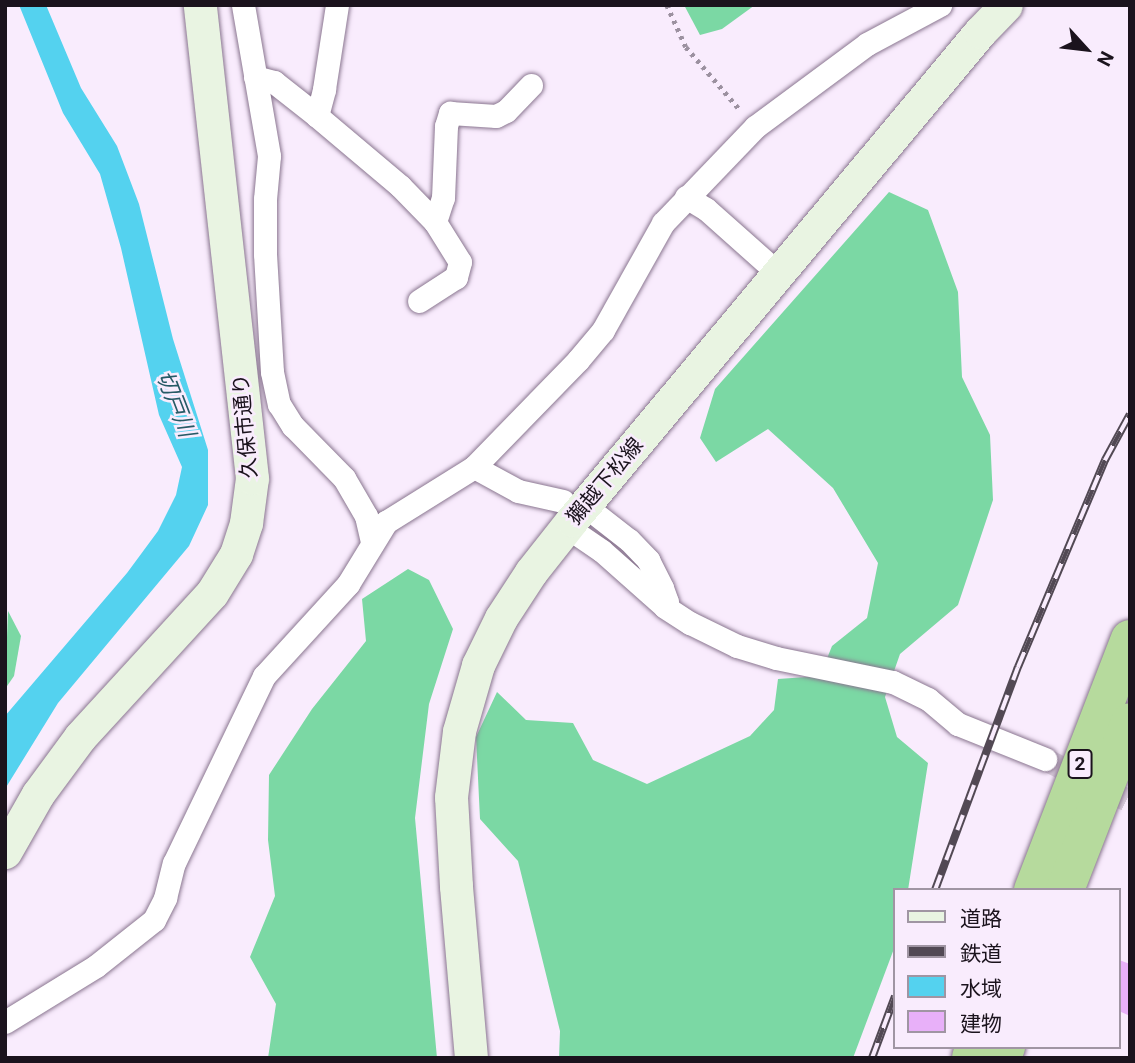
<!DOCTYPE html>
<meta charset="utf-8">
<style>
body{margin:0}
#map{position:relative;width:1135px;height:1063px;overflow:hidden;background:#f9ecfd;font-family:Roboto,"Noto Sans JP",sans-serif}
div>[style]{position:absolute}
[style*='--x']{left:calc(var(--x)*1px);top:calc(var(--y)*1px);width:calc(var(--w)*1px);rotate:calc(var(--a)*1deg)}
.forest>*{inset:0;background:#7bd8a4}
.water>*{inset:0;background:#54d2ef}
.building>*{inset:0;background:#e8b0f9}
.street-tunnel>*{height:23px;margin-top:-11.5px;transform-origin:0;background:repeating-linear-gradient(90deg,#d8cbdb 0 23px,transparent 0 34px)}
.path>*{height:4.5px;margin-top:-2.25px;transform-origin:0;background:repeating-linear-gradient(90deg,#9c91a0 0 3.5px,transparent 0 8.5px)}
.roads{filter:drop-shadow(0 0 2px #8a7690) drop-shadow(0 0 2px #8a7690)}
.street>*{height:23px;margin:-11.5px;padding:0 11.5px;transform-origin:11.5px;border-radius:11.5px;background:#fff}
.secondary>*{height:33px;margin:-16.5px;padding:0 16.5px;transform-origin:16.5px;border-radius:16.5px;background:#e9f4e2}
.highway>*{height:38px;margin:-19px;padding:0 19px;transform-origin:19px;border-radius:19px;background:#b6da9d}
.rail>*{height:8px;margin-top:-4px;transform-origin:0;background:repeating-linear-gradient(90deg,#f9ecfd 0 16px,#524954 0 32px);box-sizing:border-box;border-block:2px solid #524954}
span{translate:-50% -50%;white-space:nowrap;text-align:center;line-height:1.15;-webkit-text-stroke:5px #f9ecfd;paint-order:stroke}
.shield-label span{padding:2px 5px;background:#f9ecfd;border:2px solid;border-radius:5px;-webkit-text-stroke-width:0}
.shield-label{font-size:19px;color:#1b131d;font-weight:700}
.street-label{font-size:21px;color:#1b131d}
.water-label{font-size:23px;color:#265a66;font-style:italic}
.frame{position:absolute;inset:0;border:7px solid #1b131d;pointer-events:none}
.legend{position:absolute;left:893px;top:888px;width:228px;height:161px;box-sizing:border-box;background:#f9ecfd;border:2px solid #a095a3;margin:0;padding:9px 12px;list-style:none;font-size:21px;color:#1b131d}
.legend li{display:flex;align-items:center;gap:14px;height:35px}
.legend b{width:35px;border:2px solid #a095a3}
.north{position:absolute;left:1051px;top:14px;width:70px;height:70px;-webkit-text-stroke:5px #f9ecfd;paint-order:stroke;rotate:117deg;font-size:19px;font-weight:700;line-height:28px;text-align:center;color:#1b131d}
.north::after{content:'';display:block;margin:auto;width:24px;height:32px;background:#1b131d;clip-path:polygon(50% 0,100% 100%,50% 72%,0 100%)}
</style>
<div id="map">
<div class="forest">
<i style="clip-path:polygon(684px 5px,755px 5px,722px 29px,700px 35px)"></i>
<i style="clip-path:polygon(889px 192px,928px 210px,958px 292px,962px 377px,990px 435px,993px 500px,958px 605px,900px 654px,885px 697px,897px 737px,928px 763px,908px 890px,895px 890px,895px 946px,853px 1058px,559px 1058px,560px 1031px,518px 861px,480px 819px,476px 737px,497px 692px,526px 720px,573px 723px,593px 760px,647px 784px,750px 736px,774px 710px,778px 679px,820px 676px,832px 646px,867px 618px,878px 563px,833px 488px,768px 429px,716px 462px,700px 438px,715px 389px)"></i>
<i style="clip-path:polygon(408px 569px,429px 580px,453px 629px,429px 704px,415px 818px,437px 1058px,268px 1058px,276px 1004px,250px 957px,275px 896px,268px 840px,269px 775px,312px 709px,366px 641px,362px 599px)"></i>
<i style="clip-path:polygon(8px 611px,21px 636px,14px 676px,5px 689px)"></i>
</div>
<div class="water">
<i style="clip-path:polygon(19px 5px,46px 5px,81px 88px,117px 146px,139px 204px,173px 339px,208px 450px,208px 505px,189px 546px,58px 703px,5px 789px,5px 716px,127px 573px,158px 531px,176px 495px,182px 467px,159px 415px,121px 248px,100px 174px,63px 113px)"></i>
</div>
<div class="building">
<i style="clip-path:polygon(1119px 960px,1130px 964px,1130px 1016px,1119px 1011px)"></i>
</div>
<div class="street-tunnel">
<i style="--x:1045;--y:759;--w:95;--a:26.3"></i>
</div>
<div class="path">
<i style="--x:667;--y:5;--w:46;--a:65.7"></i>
<i style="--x:686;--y:47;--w:84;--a:49.3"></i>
</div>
<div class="roads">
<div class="street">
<i style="--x:243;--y:5;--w:153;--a:80.2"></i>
<i style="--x:269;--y:156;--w:43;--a:95.3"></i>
<i style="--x:265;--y:199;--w:55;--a:90"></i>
<i style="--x:265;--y:254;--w:118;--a:86.6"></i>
<i style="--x:272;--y:372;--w:33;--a:78"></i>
<i style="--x:279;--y:404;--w:26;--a:58"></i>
<i style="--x:293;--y:426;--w:73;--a:45.6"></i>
<i style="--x:344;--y:478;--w:44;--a:59.9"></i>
<i style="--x:366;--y:516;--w:28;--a:77"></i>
<i style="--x:255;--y:77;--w:20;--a:15"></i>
<i style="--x:274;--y:82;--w:55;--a:38.3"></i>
<i style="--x:317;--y:116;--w:109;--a:40.1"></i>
<i style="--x:400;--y:186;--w:50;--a:45.8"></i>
<i style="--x:435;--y:222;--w:47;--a:58"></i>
<i style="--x:460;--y:262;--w:16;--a:105"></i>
<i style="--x:456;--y:277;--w:44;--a:147"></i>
<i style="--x:317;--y:116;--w:28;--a:-75"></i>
<i style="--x:324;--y:89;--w:85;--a:-81.2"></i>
<i style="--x:686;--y:197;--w:23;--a:31"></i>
<i style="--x:706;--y:209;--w:98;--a:41.7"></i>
<i style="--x:435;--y:222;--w:25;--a:-72"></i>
<i style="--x:443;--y:198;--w:72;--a:-87.6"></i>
<i style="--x:446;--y:126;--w:14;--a:-73"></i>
<i style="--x:450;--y:113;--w:46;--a:3.7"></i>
<i style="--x:496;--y:116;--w:11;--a:-27"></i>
<i style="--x:506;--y:111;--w:36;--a:-46"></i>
<i style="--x:474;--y:467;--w:50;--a:28.6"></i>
<i style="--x:518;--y:491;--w:46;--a:12.5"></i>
<i style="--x:598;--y:516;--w:39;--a:38"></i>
<i style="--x:629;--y:540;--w:28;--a:46"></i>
<i style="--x:648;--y:560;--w:31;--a:63"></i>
<i style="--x:662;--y:588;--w:15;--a:70"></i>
<i style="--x:667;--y:602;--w:5;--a:112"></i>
<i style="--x:567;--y:527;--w:42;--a:34.4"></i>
<i style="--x:602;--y:551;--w:84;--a:41.6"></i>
<i style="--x:665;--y:607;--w:30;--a:33"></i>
<i style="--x:690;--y:623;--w:52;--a:26.1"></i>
<i style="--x:737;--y:646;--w:41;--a:17.1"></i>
<i style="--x:776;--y:658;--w:119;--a:11.6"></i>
<i style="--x:893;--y:682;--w:39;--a:26"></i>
<i style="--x:928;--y:699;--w:39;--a:40"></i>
<i style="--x:958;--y:724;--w:94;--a:21.9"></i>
<i style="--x:5;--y:1022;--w:107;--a:-31.6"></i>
<i style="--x:96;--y:966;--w:74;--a:-38.4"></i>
<i style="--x:154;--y:920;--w:25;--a:-63"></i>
<i style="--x:165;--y:898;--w:36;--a:-76"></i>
<i style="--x:174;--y:863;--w:208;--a:-64.3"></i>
<i style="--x:264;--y:676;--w:125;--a:-47.6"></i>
<i style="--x:348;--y:584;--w:73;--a:-58.5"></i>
<i style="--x:386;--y:522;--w:104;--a:-32"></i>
<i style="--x:474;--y:467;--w:149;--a:-45.8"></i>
<i style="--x:578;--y:360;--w:39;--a:-50"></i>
<i style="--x:603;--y:330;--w:123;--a:-60.7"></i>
<i style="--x:663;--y:223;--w:133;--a:-46.2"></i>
<i style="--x:755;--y:127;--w:139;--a:-36.5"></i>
<i style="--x:867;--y:44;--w:83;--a:-28.1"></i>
</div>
<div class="secondary">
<i style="--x:5;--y:852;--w:67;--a:-60.4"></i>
<i style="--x:38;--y:794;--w:71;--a:-53.6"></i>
<i style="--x:80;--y:737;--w:195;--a:-47.5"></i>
<i style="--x:212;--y:593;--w:46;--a:-58.4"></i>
<i style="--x:236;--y:554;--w:33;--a:-72"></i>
<i style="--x:246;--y:523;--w:45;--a:-82.4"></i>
<i style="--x:252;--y:478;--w:476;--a:-96.3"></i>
<i style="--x:471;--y:1058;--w:173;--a:-95"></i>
<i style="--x:456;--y:886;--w:89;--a:-93.2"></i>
<i style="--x:451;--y:797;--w:66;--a:-83.1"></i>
<i style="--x:459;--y:731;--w:69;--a:-73.9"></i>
<i style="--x:478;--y:665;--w:52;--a:-63.9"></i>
<i style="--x:501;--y:618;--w:55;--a:-56.9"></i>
<i style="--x:531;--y:572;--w:66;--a:-51.7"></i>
<i style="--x:572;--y:520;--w:636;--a:-50.1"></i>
<i style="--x:980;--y:32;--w:37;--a:-46"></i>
</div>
<div class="highway">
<i style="--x:1033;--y:890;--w:269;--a:-68.9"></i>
<i style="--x:1065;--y:890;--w:180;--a:-68.8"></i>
<i style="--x:971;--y:1058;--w:11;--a:-75"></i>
<i style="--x:1002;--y:1058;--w:12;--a:-70"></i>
</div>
</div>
<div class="rail">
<i style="--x:935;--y:890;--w:238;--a:-69.6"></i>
<i style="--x:1018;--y:667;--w:225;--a:-67.2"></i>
<i style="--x:1105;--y:460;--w:52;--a:-61.5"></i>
<i style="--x:872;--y:1058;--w:66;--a:-69.6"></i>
</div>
<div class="shield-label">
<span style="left:1080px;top:764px">2</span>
</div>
<div class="street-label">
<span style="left:245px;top:426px;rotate:-95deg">久保市通り</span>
<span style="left:605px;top:481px;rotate:-50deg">獺越下松線</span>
</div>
<div class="water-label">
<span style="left:175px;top:404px;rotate:69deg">切戸川</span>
</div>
<div class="frame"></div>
<ul class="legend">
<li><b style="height:9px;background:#e9f4e2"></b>道路</li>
<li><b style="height:9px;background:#524954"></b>鉄道</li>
<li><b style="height:19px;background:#54d2ef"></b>水域</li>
<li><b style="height:19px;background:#e8b0f9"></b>建物</li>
</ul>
<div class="north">N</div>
</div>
